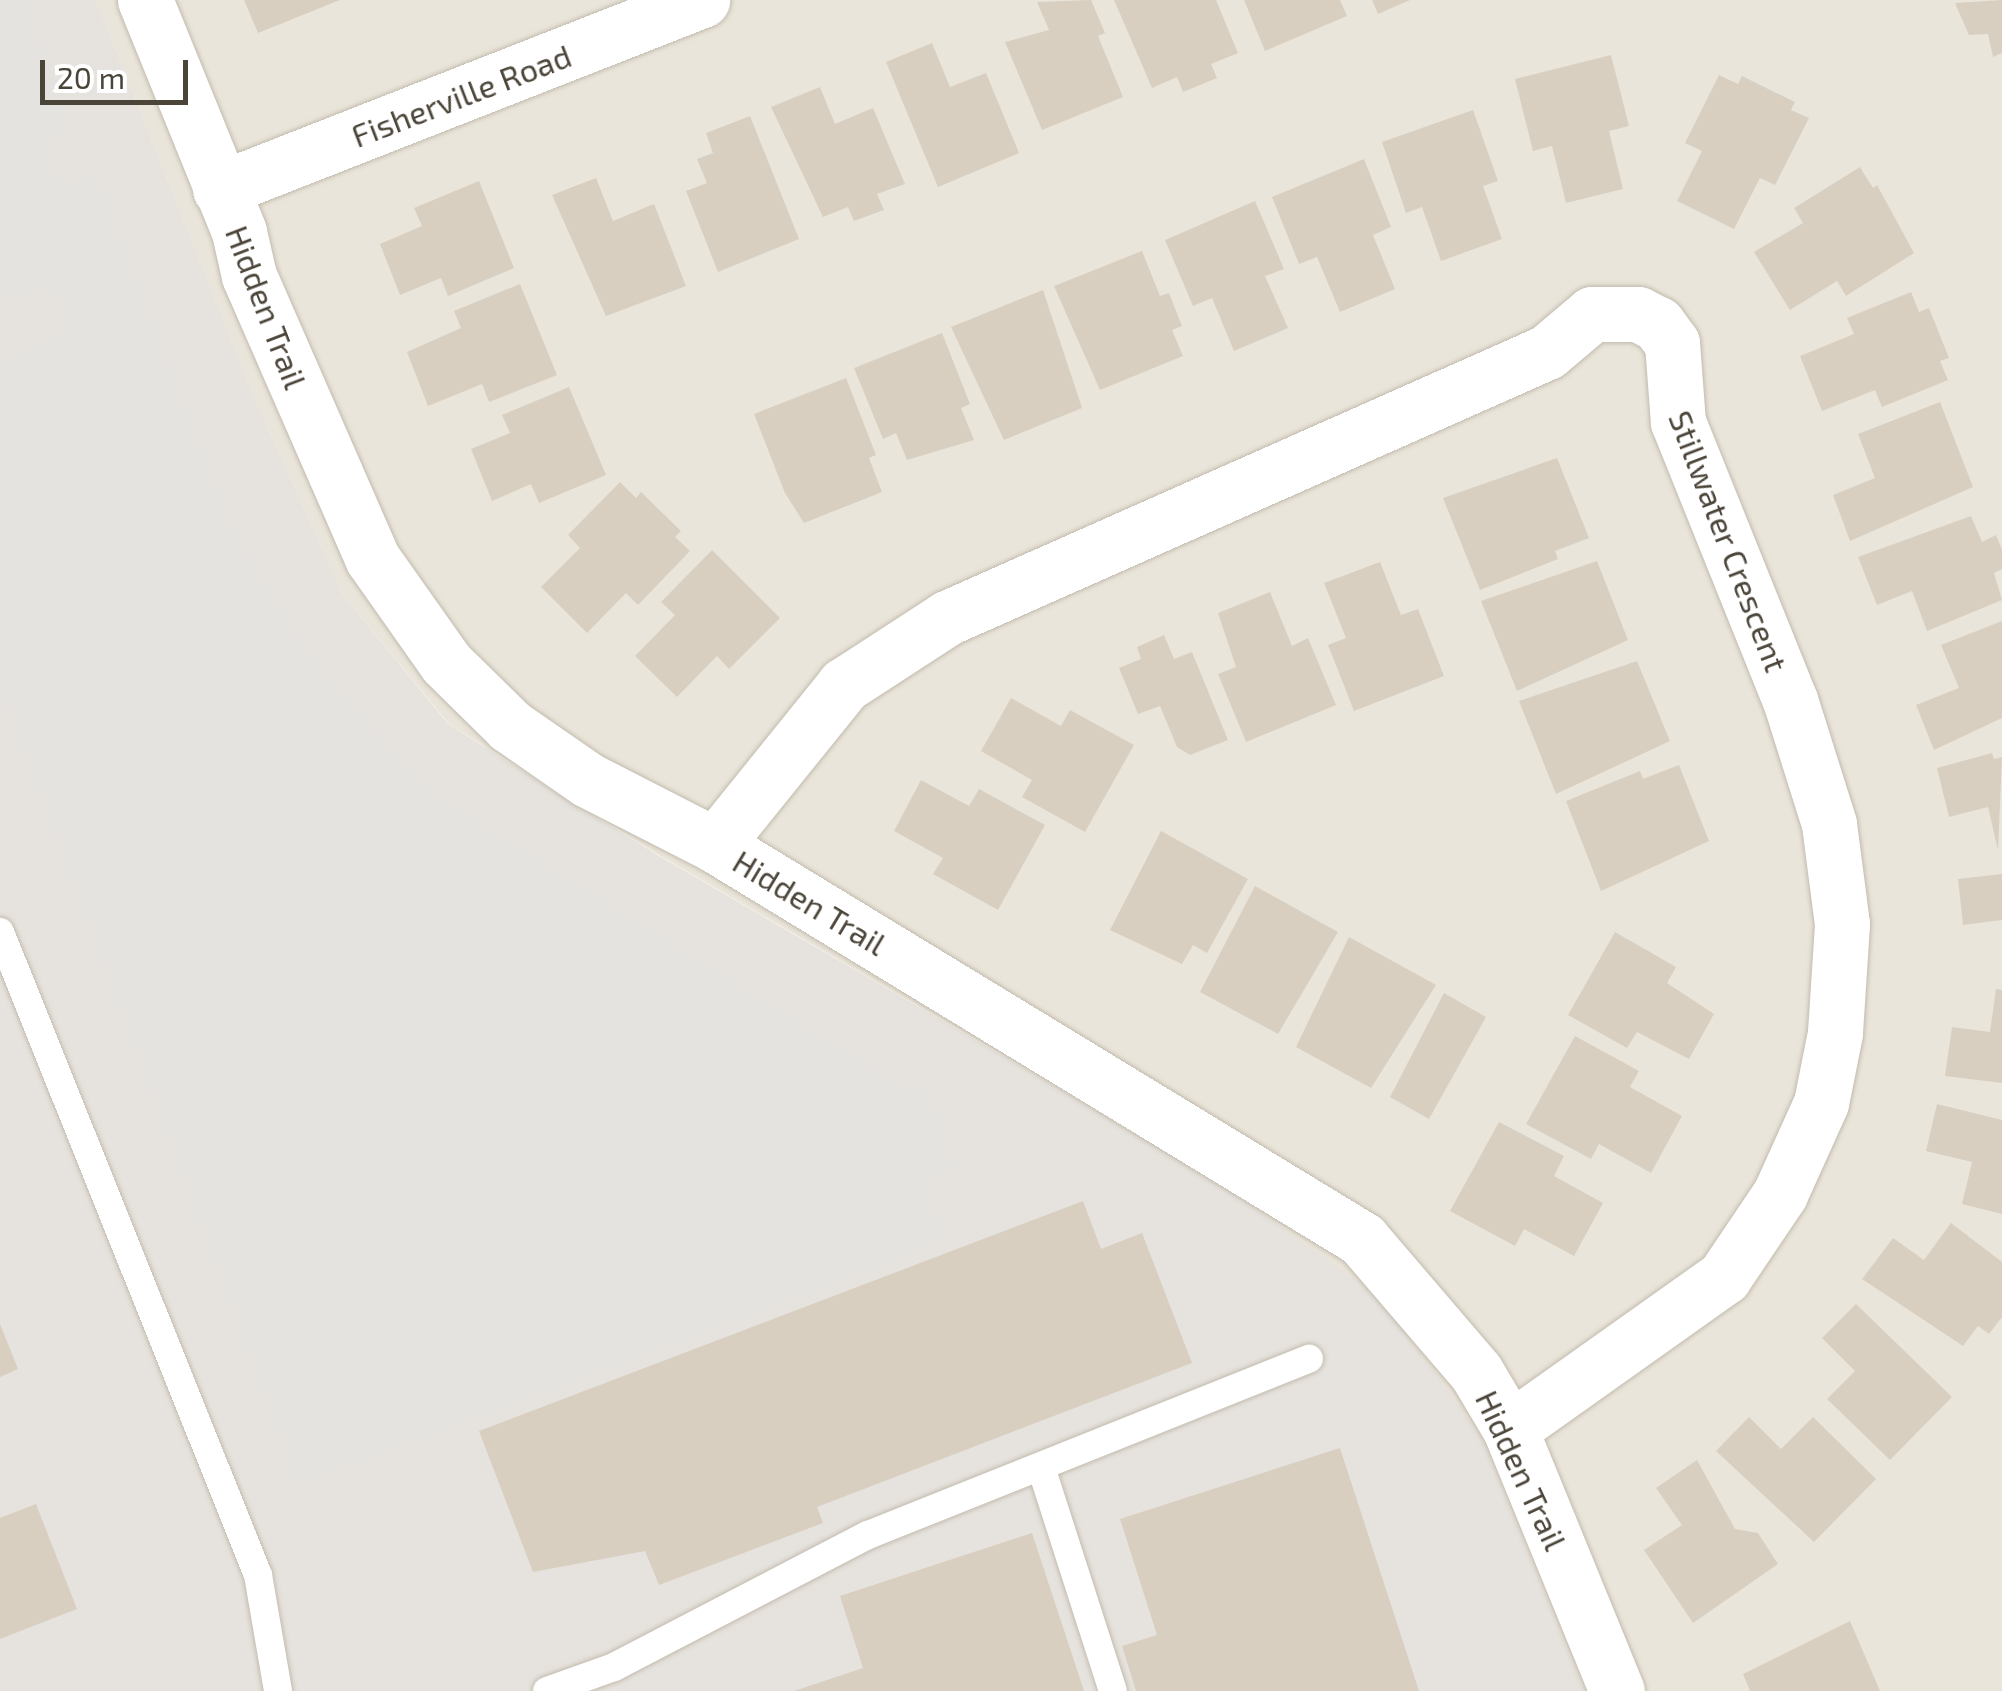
<!DOCTYPE html>
<style>
body{margin:0}
#map{position:relative;width:2002px;height:1691px;overflow:hidden;background:#f6f3ec;font-family:"Exo 2",sans-serif}
div>[style]{position:absolute}
[style*='--x']{left:calc(var(--x)*1px);top:calc(var(--y)*1px);width:calc(var(--w)*1px);rotate:calc(var(--a)*1deg)}
.residential>*{inset:0;background:#eae5da}
.industrial>*{inset:0;background:#e6e2dd}
.parking>*{inset:0;background:#e5e3e0}
.building>*{inset:0;background:#d8cfc1}
.roads{filter:drop-shadow(0 0 2px #c2bbae) drop-shadow(0 0 2px #c2bbae)}
.lane>*{height:28px;margin:-14px;padding:0 14px;transform-origin:14px;border-radius:14px;background:#fff}
.street>*{height:55px;margin:-27.5px;padding:0 27.5px;transform-origin:27.5px;border-radius:27.5px;background:#fff}
span{translate:-50% -50%;white-space:nowrap;text-align:center;line-height:1.15;-webkit-text-stroke:10px #fff;paint-order:stroke}
.street-label{font-size:32px;color:#4b4439}
.scale{position:absolute;left:40px;top:60px;width:148px;height:45px;box-sizing:border-box;border:5px solid #4b4439;border-top:0;padding-left:12px;font-size:30px;line-height:35px;white-space:nowrap;color:#4b4439;-webkit-text-stroke:8px #fff;paint-order:stroke}
</style>
<div id="map">
<div class="residential">
<i style="clip-path:polygon(96px 0,2002px 0,2002px 1691px,1584px 1691px,1482px 1438px,1206px 1174px,659px 855px,449px 724px,343px 595px,257px 404px)"></i>
</div>
<div class="industrial">
<i style="clip-path:polygon(0 0,96px 0,257px 404px,343px 595px,448px 724px,659px 856px,1206px 1174px,1377px 1295px,1482px 1438px,1584px 1691px,0 1691px)"></i>
</div>
<div class="parking">
<i style="clip-path:polygon(0 0,24px 0,72px 129px,46px 146px,61px 187px,96px 174px,229px 524px,304px 649px,428px 791px,911px 1092px,929px 1091px,957px 1170px,927px 1180px,942px 1242px,298px 1484px,0 687px,0 361px,70px 329px,51px 283px,0 301px)"></i>
</div>
<div class="building">
<i style="clip-path:polygon(244px 0,340px 0,258px 33px)"></i>
<i style="clip-path:polygon(1091px 0,1105px 33px,1098px 36px,1123px 97px,1042px 130px,1005px 42px,1049px 30px,1037px 2px)"></i>
<i style="clip-path:polygon(1114px 0,1216px 0,1238px 53px,1211px 64px,1217px 78px,1183px 92px,1177px 77px,1152px 88px)"></i>
<i style="clip-path:polygon(1244px 0,1340px 0,1347px 16px,1265px 51px)"></i>
<i style="clip-path:polygon(1372px 0,1410px 0,1378px 14px)"></i>
<i style="clip-path:polygon(2002px 0,2002px 53px,1993px 57px,1988px 34px,1969px 35px,1955px 3px)"></i>
<i style="clip-path:polygon(932px 43px,950px 87px,986px 73px,1019px 153px,938px 187px,886px 62px)"></i>
<i style="clip-path:polygon(1611px 55px,1629px 126px,1609px 131px,1623px 189px,1566px 203px,1552px 146px,1533px 151px,1515px 79px)"></i>
<i style="clip-path:polygon(1719px 75px,1738px 84px,1742px 76px,1795px 102px,1791px 110px,1809px 118px,1775px 185px,1760px 178px,1734px 229px,1677px 201px,1702px 151px,1685px 143px)"></i>
<i style="clip-path:polygon(820px 87px,835px 124px,873px 108px,905px 184px,877px 194px,884px 210px,854px 221px,848px 207px,823px 217px,771px 107px)"></i>
<i style="clip-path:polygon(1473px 110px,1498px 181px,1483px 186px,1502px 239px,1441px 261px,1422px 207px,1406px 213px,1382px 142px)"></i>
<i style="clip-path:polygon(750px 116px,799px 239px,718px 272px,686px 191px,707px 183px,697px 159px,713px 153px,706px 133px)"></i>
<i style="clip-path:polygon(1364px 159px,1391px 227px,1373px 235px,1395px 289px,1340px 312px,1317px 257px,1299px 264px,1272px 197px)"></i>
<i style="clip-path:polygon(1860px 167px,1873px 188px,1877px 185px,1914px 253px,1846px 296px,1837px 281px,1790px 310px,1754px 252px,1803px 223px,1794px 208px)"></i>
<i style="clip-path:polygon(596px 178px,613px 221px,654px 204px,686px 286px,606px 316px,552px 195px)"></i>
<i style="clip-path:polygon(479px 181px,514px 268px,448px 296px,441px 278px,400px 295px,380px 244px,422px 226px,414px 208px)"></i>
<i style="clip-path:polygon(1255px 201px,1284px 269px,1265px 276px,1288px 328px,1234px 351px,1212px 298px,1193px 306px,1165px 240px)"></i>
<i style="clip-path:polygon(1142px 251px,1160px 296px,1169px 293px,1182px 326px,1172px 330px,1183px 356px,1100px 390px,1054px 286px)"></i>
<i style="clip-path:polygon(520px 284px,557px 375px,489px 402px,482px 384px,428px 406px,407px 352px,461px 328px,454px 311px)"></i>
<i style="clip-path:polygon(1043px 290px,1082px 408px,1004px 440px,951px 327px)"></i>
<i style="clip-path:polygon(1911px 292px,1919px 312px,1929px 308px,1949px 358px,1940px 361px,1948px 380px,1882px 407px,1875px 390px,1822px 411px,1800px 356px,1854px 334px,1847px 318px)"></i>
<i style="clip-path:polygon(942px 333px,970px 404px,961px 408px,974px 440px,907px 460px,896px 433px,883px 439px,854px 368px)"></i>
<i style="clip-path:polygon(846px 378px,876px 455px,869px 458px,882px 492px,804px 523px,785px 493px,754px 414px)"></i>
<i style="clip-path:polygon(569px 387px,606px 475px,539px 503px,531px 484px,492px 501px,471px 449px,510px 433px,502px 415px)"></i>
<i style="clip-path:polygon(1940px 402px,1973px 487px,1850px 541px,1833px 495px,1875px 478px,1858px 434px)"></i>
<i style="clip-path:polygon(1557px 458px,1589px 538px,1555px 551px,1558px 559px,1480px 590px,1443px 498px)"></i>
<i style="clip-path:polygon(620px 482px,636px 498px,641px 492px,681px 531px,675px 537px,690px 551px,638px 605px,626px 593px,587px 633px,541px 587px,580px 548px,568px 535px)"></i>
<i style="clip-path:polygon(1971px 516px,1982px 542px,1996px 535px,2002px 550px,2002px 569px,1994px 573px,2002px 600px,1927px 631px,1912px 591px,1877px 605px,1858px 557px)"></i>
<i style="clip-path:polygon(712px 550px,780px 618px,729px 669px,717px 656px,677px 697px,635px 656px,675px 615px,661px 602px)"></i>
<i style="clip-path:polygon(1597px 561px,1628px 640px,1517px 691px,1481px 601px)"></i>
<i style="clip-path:polygon(1380px 562px,1401px 615px,1418px 609px,1444px 676px,1354px 711px,1328px 645px,1346px 638px,1324px 583px)"></i>
<i style="clip-path:polygon(1270px 592px,1292px 646px,1308px 638px,1336px 705px,1246px 742px,1218px 674px,1236px 667px,1218px 613px)"></i>
<i style="clip-path:polygon(2002px 621px,2002px 718px,1934px 750px,1916px 705px,1959px 688px,1941px 645px)"></i>
<i style="clip-path:polygon(1164px 635px,1174px 659px,1192px 652px,1228px 740px,1190px 755px,1177px 747px,1160px 706px,1138px 714px,1119px 668px,1141px 659px,1137px 647px)"></i>
<i style="clip-path:polygon(1637px 661px,1670px 741px,1556px 794px,1519px 701px)"></i>
<i style="clip-path:polygon(1011px 698px,1061px 726px,1070px 710px,1134px 745px,1085px 832px,1022px 797px,1032px 780px,981px 751px)"></i>
<i style="clip-path:polygon(1992px 753px,1994px 759px,2002px 757px,1998px 850px,1988px 807px,1949px 817px,1937px 768px)"></i>
<i style="clip-path:polygon(1679px 765px,1709px 841px,1601px 891px,1566px 801px,1640px 771px,1643px 779px)"></i>
<i style="clip-path:polygon(921px 780px,969px 806px,979px 789px,1045px 825px,998px 910px,933px 874px,943px 858px,894px 831px)"></i>
<i style="clip-path:polygon(1161px 831px,1248px 879px,1207px 953px,1193px 945px,1182px 964px,1110px 930px)"></i>
<i style="clip-path:polygon(2002px 874px,2002px 920px,1963px 925px,1958px 879px)"></i>
<i style="clip-path:polygon(1255px 886px,1338px 932px,1278px 1034px,1200px 992px)"></i>
<i style="clip-path:polygon(1615px 932px,1676px 967px,1667px 983px,1714px 1014px,1689px 1059px,1637px 1032px,1627px 1048px,1568px 1015px)"></i>
<i style="clip-path:polygon(1349px 937px,1436px 985px,1371px 1088px,1296px 1047px)"></i>
<i style="clip-path:polygon(1996px 989px,2002px 990px,2002px 1083px,1945px 1076px,1952px 1027px,1990px 1032px)"></i>
<i style="clip-path:polygon(1444px 993px,1486px 1017px,1429px 1119px,1390px 1097px)"></i>
<i style="clip-path:polygon(1575px 1036px,1639px 1071px,1630px 1087px,1682px 1116px,1651px 1173px,1599px 1144px,1591px 1159px,1526px 1124px)"></i>
<i style="clip-path:polygon(1937px 1104px,2002px 1120px,2002px 1214px,1962px 1204px,1972px 1162px,1926px 1151px)"></i>
<i style="clip-path:polygon(1499px 1122px,1564px 1156px,1554px 1176px,1603px 1203px,1574px 1256px,1524px 1229px,1515px 1246px,1450px 1211px)"></i>
<i style="clip-path:polygon(1083px 1201px,1101px 1249px,1142px 1233px,1192px 1363px,817px 1507px,823px 1523px,659px 1585px,645px 1551px,533px 1572px,479px 1431px)"></i>
<i style="clip-path:polygon(1951px 1223px,2002px 1262px,2002px 1317px,1989px 1334px,1978px 1326px,1963px 1346px,1862px 1279px,1893px 1238px,1924px 1260px)"></i>
<i style="clip-path:polygon(1856px 1304px,1952px 1397px,1890px 1460px,1827px 1399px,1855px 1371px,1822px 1338px)"></i>
<i style="clip-path:polygon(0 1324px,18px 1369px,0 1377px)"></i>
<i style="clip-path:polygon(1749px 1417px,1781px 1449px,1813px 1417px,1876px 1479px,1814px 1542px,1716px 1451px)"></i>
<i style="clip-path:polygon(1340px 1448px,1419px 1691px,1136px 1691px,1122px 1646px,1157px 1635px,1120px 1519px)"></i>
<i style="clip-path:polygon(1697px 1460px,1735px 1529px,1758px 1533px,1778px 1564px,1693px 1623px,1644px 1550px,1682px 1525px,1656px 1488px)"></i>
<i style="clip-path:polygon(36px 1504px,77px 1609px,0 1639px,0 1518px)"></i>
<i style="clip-path:polygon(1032px 1533px,1084px 1691px,794px 1691px,863px 1668px,840px 1596px)"></i>
<i style="clip-path:polygon(1850px 1621px,1880px 1691px,1750px 1691px,1743px 1674px)"></i>
</div>
<div class="roads">
<div class="lane">
<i style="--x:0;--y:932;--w:693;--a:68.14"></i>
<i style="--x:258;--y:1575;--w:118;--a:80.2"></i>
<i style="--x:1041;--y:1467;--w:235;--a:72.2"></i>
<i style="--x:547;--y:1691;--w:71;--a:-19.7"></i>
<i style="--x:614;--y:1667;--w:286;--a:-27.5"></i>
<i style="--x:868;--y:1535;--w:475;--a:-21.8"></i>
</div>
<div class="street">
<i style="--x:145;--y:0;--w:250;--a:67.9"></i>
<i style="--x:239;--y:232;--w:45;--a:77.2"></i>
<i style="--x:249;--y:276;--w:308;--a:66.4"></i>
<i style="--x:372;--y:558;--w:128;--a:54.8"></i>
<i style="--x:446;--y:663;--w:90;--a:44.5"></i>
<i style="--x:510;--y:726;--w:95;--a:34.7"></i>
<i style="--x:588;--y:780;--w:143;--a:27.1"></i>
<i style="--x:715;--y:845;--w:758;--a:31.34"></i>
<i style="--x:1362;--y:1239;--w:175;--a:49.4"></i>
<i style="--x:1476;--y:1372;--w:66;--a:59.2"></i>
<i style="--x:1510;--y:1429;--w:283;--a:67.8"></i>
<i style="--x:220;--y:189;--w:518;--a:-21.41"></i>
<i style="--x:715;--y:845;--w:206;--a:-51.1"></i>
<i style="--x:844;--y:685;--w:123;--a:-33"></i>
<i style="--x:947;--y:618;--w:656;--a:-23.91"></i>
<i style="--x:1547;--y:352;--w:59;--a:-40.2"></i>
<i style="--x:1592;--y:314;--w:46;--a:0"></i>
<i style="--x:1638;--y:314;--w:22;--a:27"></i>
<i style="--x:1658;--y:324;--w:24;--a:54"></i>
<i style="--x:1672;--y:343;--w:79;--a:85.7"></i>
<i style="--x:1678;--y:422;--w:300;--a:68.1"></i>
<i style="--x:1790;--y:700;--w:130;--a:72.5"></i>
<i style="--x:1829;--y:824;--w:101;--a:82.6"></i>
<i style="--x:1842;--y:924;--w:109;--a:93.7"></i>
<i style="--x:1835;--y:1033;--w:71;--a:101.3"></i>
<i style="--x:1821;--y:1103;--w:100;--a:114.3"></i>
<i style="--x:1780;--y:1194;--w:100;--a:124"></i>
<i style="--x:1724;--y:1277;--w:262;--a:144.6"></i>
</div>
</div>
<div class="street-label">
<span style="left:461px;top:95px;rotate:-21deg">Fisherville Road</span>
<span style="left:267px;top:307px;rotate:69deg">Hidden Trail</span>
<span style="left:1729px;top:541px;rotate:69deg">Stillwater Crescent</span>
<span style="left:810px;top:902px;rotate:31deg">Hidden Trail</span>
<span style="left:1522px;top:1470px;rotate:65deg">Hidden Trail</span>
</div>
<div class="scale">20 m</div>
</div>
